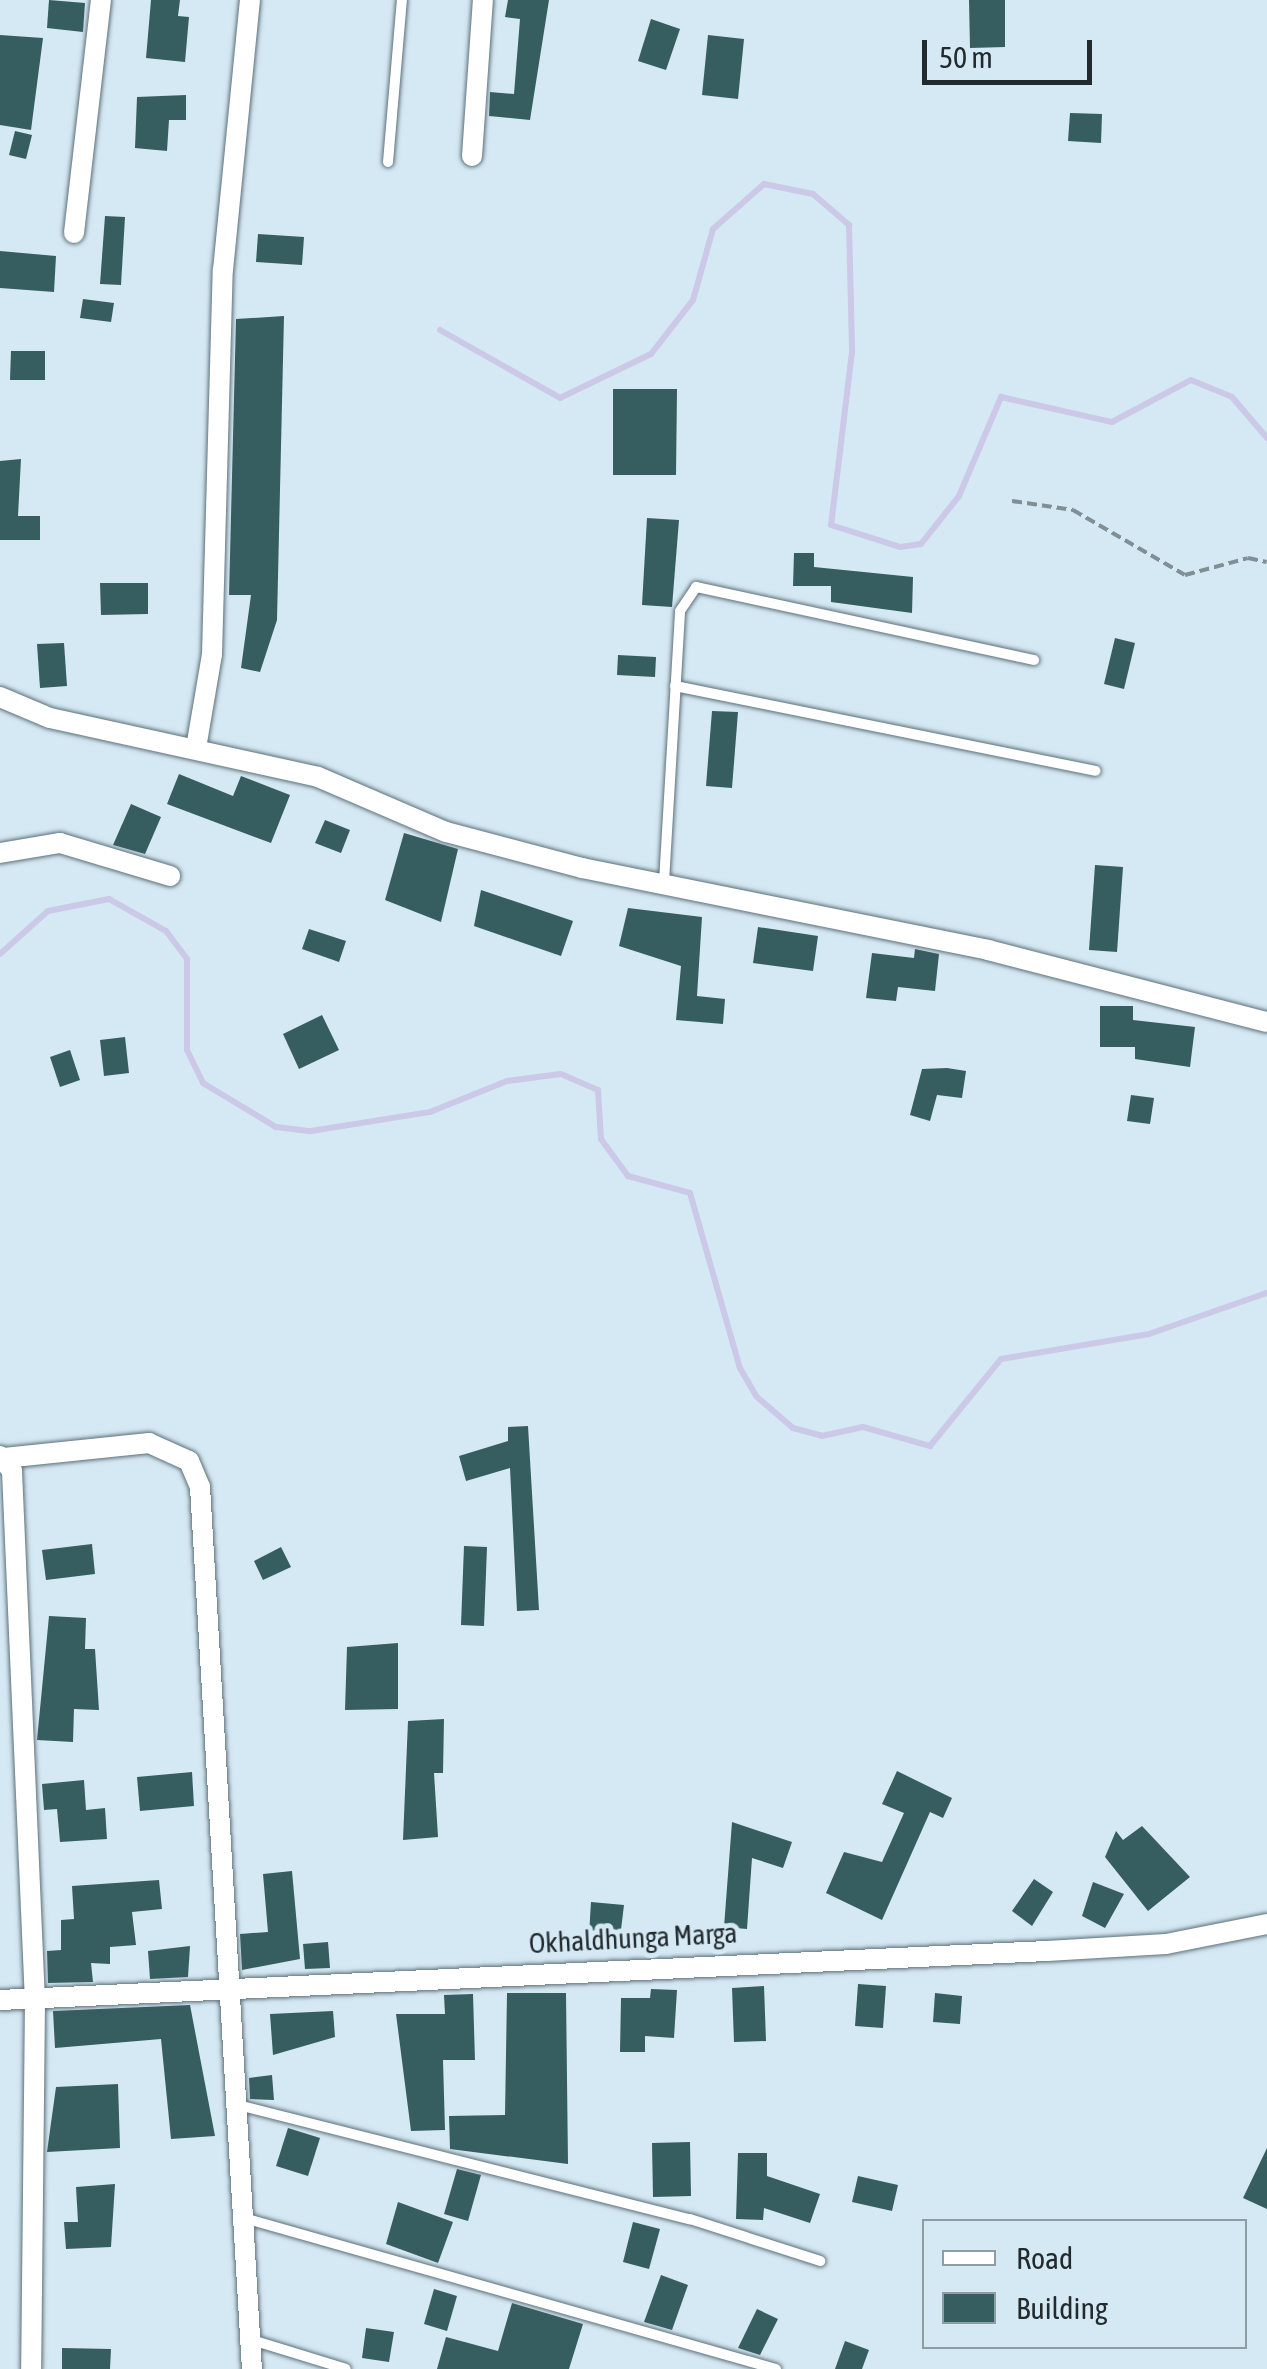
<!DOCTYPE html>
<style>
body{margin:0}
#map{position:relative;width:1267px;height:2369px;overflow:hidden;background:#d5e9f4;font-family:"Asap Condensed",sans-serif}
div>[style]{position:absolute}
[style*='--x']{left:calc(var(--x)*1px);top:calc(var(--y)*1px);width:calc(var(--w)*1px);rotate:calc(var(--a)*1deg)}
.stream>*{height:6px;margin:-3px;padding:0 3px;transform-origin:3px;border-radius:3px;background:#cbc8e8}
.building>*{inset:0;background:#365d5f}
.path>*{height:4px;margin-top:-2px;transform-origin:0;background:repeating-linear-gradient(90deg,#808e96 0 10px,transparent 0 15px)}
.roads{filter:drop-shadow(0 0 2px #5d7079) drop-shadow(0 0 2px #5d7079)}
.service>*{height:10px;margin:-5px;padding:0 5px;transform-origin:5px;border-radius:5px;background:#fff}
.minor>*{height:20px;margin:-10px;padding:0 10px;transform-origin:10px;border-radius:10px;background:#fff}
span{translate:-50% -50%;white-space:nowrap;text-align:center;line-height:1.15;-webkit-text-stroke:10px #d5e9f4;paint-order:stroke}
.street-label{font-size:28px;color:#222a2e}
.legend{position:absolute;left:922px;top:2219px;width:325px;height:130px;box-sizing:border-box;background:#d5e9f4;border:2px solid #8d9da5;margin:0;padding:12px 18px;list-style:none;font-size:30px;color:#222a2e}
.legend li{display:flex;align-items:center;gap:20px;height:50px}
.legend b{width:50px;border:2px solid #8d9da5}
.scale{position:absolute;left:922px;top:40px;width:170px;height:45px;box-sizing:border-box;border:5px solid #222a2e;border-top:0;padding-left:12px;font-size:30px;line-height:35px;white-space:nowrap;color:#222a2e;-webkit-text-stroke:8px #d5e9f4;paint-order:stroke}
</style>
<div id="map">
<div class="stream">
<i style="--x:440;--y:330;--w:138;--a:29.5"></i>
<i style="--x:560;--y:398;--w:101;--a:-25.8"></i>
<i style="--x:651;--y:354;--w:68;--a:-52.1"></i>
<i style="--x:693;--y:300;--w:74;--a:-74.3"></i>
<i style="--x:713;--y:229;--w:68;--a:-41.4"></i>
<i style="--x:764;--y:184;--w:50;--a:11.5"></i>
<i style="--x:813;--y:194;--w:48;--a:40.7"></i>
<i style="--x:849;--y:225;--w:127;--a:88.6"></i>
<i style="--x:852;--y:352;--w:174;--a:96.9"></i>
<i style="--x:831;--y:525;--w:72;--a:17.7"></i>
<i style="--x:900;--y:547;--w:21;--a:-8"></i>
<i style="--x:921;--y:544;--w:61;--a:-51.6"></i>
<i style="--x:959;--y:496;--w:108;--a:-67"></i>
<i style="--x:1001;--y:397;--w:114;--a:12.7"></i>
<i style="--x:1112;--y:422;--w:89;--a:-28"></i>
<i style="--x:1191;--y:380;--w:44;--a:22.5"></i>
<i style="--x:1232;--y:397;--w:54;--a:49.5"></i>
<i style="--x:0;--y:954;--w:64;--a:-41.9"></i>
<i style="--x:48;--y:911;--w:62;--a:-11.1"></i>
<i style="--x:109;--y:899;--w:65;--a:29.3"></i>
<i style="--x:166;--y:931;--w:35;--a:53"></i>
<i style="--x:187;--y:959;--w:91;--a:90"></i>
<i style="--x:187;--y:1050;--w:37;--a:64"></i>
<i style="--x:203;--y:1083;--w:85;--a:31.1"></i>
<i style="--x:276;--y:1127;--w:35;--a:7"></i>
<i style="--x:311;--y:1131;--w:121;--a:-9.1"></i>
<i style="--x:430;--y:1112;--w:83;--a:-21.9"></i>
<i style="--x:507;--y:1081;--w:54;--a:-7.4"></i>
<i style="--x:561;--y:1074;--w:40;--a:23.4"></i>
<i style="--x:598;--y:1090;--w:49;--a:86.5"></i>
<i style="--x:601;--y:1139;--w:46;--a:53.9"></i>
<i style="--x:628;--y:1176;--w:64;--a:15.3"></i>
<i style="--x:690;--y:1193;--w:182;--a:74.1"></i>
<i style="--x:740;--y:1368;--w:32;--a:60"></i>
<i style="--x:756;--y:1396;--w:49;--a:40.9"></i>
<i style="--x:793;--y:1428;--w:30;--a:15"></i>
<i style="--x:822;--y:1436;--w:42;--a:-12.4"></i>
<i style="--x:863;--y:1427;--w:70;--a:15.8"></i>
<i style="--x:930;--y:1446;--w:112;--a:-50.8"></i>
<i style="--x:1001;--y:1359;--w:150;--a:-9.6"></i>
<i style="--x:1149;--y:1334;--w:125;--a:-19.2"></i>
</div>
<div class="building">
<i style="clip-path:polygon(49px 0,85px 3px,83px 32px,47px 28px)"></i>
<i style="clip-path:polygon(151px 0,180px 0,178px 16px,189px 17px,185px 62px,146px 58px)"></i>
<i style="clip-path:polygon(508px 0,549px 0,530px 120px,489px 116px,490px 92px,514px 94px,520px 19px,505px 17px)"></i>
<i style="clip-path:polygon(969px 0,1005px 0,1005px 47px,970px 48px)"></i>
<i style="clip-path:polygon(651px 19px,680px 29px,666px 70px,638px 61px)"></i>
<i style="clip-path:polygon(0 35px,43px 38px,31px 130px,0 125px)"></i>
<i style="clip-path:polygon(708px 35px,744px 39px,738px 99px,702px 95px)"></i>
<i style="clip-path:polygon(186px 95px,186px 120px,169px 120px,167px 151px,135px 148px,137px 97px)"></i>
<i style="clip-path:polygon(1070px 113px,1102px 114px,1101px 143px,1068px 141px)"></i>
<i style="clip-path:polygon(15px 131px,32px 135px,26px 159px,9px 155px)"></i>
<i style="clip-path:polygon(105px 216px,125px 217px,121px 285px,100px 284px)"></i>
<i style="clip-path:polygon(258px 234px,304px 237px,302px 265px,256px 262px)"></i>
<i style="clip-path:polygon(0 251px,56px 256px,54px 292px,0 288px)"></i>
<i style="clip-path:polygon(83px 299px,114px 303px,111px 322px,80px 318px)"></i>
<i style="clip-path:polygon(284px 316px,277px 620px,260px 672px,241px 668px,251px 595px,229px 595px,236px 319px)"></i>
<i style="clip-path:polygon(11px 351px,45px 351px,45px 380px,10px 380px)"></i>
<i style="clip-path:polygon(613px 389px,677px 389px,676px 475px,613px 475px)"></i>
<i style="clip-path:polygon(21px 459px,18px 516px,40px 516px,40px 540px,0 540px,0 461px)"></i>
<i style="clip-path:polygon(647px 518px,679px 520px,672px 607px,642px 605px)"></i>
<i style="clip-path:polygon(794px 553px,814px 553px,814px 567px,913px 577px,912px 613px,831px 602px,831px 586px,793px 586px)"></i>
<i style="clip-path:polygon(100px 583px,148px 583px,148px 614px,101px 615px)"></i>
<i style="clip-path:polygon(1115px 638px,1135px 643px,1124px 689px,1104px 684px)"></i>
<i style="clip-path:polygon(64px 643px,67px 686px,40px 688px,37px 644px)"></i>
<i style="clip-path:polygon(618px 655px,656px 657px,655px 677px,617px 675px)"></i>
<i style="clip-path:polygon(712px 711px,738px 712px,732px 788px,706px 786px)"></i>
<i style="clip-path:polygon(179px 774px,233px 796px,241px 776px,290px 795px,271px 843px,167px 804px)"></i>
<i style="clip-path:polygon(131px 804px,161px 817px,145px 854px,113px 845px)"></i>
<i style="clip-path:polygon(325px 820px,350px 830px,341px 853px,315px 843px)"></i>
<i style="clip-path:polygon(404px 833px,458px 849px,441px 922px,385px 900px)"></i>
<i style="clip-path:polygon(1095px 865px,1123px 867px,1117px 952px,1089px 950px)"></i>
<i style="clip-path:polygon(481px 890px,573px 921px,561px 956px,474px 926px)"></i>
<i style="clip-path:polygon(628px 908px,702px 917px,697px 996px,725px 999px,723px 1024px,676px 1020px,681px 966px,619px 946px)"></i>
<i style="clip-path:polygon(758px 927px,818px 936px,813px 971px,753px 963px)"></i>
<i style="clip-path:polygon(309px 929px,346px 941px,339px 962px,302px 949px)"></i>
<i style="clip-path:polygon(915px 949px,939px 954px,935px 991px,898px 987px,896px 1001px,866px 998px,872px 953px,914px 958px)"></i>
<i style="clip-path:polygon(1100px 1006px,1133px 1006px,1133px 1020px,1195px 1027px,1190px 1067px,1135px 1059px,1135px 1047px,1100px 1047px)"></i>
<i style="clip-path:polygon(322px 1015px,339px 1050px,299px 1069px,283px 1034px)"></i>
<i style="clip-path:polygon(125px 1037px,129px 1073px,104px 1076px,100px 1040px)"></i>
<i style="clip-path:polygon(70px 1050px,80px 1080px,60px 1087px,50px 1057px)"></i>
<i style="clip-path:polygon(947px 1068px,966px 1071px,962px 1098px,937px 1095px,930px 1121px,910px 1115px,922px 1069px)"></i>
<i style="clip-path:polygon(1131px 1095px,1154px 1098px,1150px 1124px,1127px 1121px)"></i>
<i style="clip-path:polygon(528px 1426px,539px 1610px,517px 1611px,510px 1468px,466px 1481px,459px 1456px,508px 1441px,508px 1427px)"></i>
<i style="clip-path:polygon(92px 1544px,95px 1574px,46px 1580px,42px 1550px)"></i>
<i style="clip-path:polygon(464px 1546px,487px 1547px,484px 1626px,461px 1625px)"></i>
<i style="clip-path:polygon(281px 1547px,291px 1567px,263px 1580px,254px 1561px)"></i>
<i style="clip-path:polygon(49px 1616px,86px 1618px,85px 1649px,95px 1649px,99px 1710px,74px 1709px,73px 1742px,37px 1740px)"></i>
<i style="clip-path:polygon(398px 1643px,398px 1709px,345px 1710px,347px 1647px)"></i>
<i style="clip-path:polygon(444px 1719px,443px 1773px,434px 1773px,438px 1837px,403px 1840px,408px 1721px)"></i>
<i style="clip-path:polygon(897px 1771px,952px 1798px,943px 1818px,930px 1812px,882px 1920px,826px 1893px,844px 1852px,882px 1862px,904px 1813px,882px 1804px)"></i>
<i style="clip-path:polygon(192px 1772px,194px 1806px,140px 1811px,137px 1777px)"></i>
<i style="clip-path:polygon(84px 1780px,86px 1810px,105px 1808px,107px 1839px,60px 1842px,57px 1809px,44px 1810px,42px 1784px)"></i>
<i style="clip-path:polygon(732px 1822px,792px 1842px,783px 1868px,752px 1858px,747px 1929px,724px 1927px)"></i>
<i style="clip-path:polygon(1142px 1826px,1190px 1877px,1148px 1911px,1105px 1857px,1116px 1831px,1123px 1840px)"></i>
<i style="clip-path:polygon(292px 1871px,300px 1959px,242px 1970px,240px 1934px,268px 1932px,263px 1874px)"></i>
<i style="clip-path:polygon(1034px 1879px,1053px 1892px,1032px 1926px,1012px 1911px)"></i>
<i style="clip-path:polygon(159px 1880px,162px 1909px,132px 1912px,136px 1945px,110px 1947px,110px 1964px,91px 1963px,93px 1982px,48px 1983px,47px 1951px,61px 1950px,61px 1920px,74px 1919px,72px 1886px)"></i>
<i style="clip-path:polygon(1093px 1882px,1124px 1894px,1105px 1928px,1082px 1916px)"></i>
<i style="clip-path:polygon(591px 1902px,624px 1905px,620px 1938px,589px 1935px)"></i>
<i style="clip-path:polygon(328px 1942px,330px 1968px,305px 1969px,303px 1944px)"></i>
<i style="clip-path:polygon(190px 1946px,188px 1977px,150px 1979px,148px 1951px)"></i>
<i style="clip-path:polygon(858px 1984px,886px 1986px,883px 2028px,855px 2026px)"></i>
<i style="clip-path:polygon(764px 1986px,766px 2041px,734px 2042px,732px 1988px)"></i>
<i style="clip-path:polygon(651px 1989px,677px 1990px,674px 2038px,645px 2036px,645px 2052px,620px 2052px,621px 1998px,650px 1998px)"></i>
<i style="clip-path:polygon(507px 1993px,566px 1993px,568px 2164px,450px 2149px,449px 2116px,505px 2115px)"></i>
<i style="clip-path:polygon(935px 1993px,962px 1996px,960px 2024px,933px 2022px)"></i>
<i style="clip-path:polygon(473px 1994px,475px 2060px,443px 2060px,445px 2130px,411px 2131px,396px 2014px,445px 2014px,444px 1995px)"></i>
<i style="clip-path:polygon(190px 2005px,215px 2136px,171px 2139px,161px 2039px,55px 2048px,53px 2011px)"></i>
<i style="clip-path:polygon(333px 2011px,335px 2037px,273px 2055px,270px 2014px)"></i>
<i style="clip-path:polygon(272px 2075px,274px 2100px,250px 2099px,249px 2078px)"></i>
<i style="clip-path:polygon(118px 2084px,120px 2148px,47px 2152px,56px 2087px)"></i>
<i style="clip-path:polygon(288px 2128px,320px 2138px,308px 2176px,276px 2166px)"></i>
<i style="clip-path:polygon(690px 2142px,691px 2196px,653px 2197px,652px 2143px)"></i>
<i style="clip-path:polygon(1267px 2148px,1267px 2209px,1243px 2198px)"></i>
<i style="clip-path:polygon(738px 2153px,767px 2153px,767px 2176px,820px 2194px,810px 2223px,764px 2208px,763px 2220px,736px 2219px)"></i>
<i style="clip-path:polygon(457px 2169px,481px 2175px,468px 2221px,444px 2214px)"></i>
<i style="clip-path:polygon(858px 2176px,898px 2185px,892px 2211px,852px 2202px)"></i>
<i style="clip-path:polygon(115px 2184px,111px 2247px,66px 2249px,64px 2222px,78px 2222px,76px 2187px)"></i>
<i style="clip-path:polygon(398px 2202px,453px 2222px,438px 2263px,386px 2244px)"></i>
<i style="clip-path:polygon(633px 2222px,660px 2229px,649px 2269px,623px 2262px)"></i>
<i style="clip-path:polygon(661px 2275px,688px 2285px,672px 2330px,644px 2322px)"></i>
<i style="clip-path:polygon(434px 2289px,457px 2296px,447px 2331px,424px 2324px)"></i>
<i style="clip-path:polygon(512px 2303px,583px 2324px,569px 2369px,437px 2369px,446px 2337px,498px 2351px)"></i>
<i style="clip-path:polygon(757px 2309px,778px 2319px,760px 2355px,738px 2348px)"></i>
<i style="clip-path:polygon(366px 2328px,394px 2332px,389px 2362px,362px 2358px)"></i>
<i style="clip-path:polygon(845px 2341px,869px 2350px,862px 2369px,835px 2369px)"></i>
<i style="clip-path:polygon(62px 2348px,111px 2349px,110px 2369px,62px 2369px)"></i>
</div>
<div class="path">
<i style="--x:1012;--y:501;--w:62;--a:8.4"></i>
<i style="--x:1073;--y:510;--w:129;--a:30.1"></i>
<i style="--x:1185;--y:575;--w:65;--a:-15.1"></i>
<i style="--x:1248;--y:558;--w:19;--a:12"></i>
</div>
<div class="roads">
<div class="service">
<i style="--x:388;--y:162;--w:163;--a:-85.1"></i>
<i style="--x:675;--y:686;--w:429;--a:11.4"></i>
<i style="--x:664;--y:882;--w:271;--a:-86.6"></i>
<i style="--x:680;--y:611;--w:29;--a:-56"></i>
<i style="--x:696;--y:587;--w:346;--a:12.2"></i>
<i style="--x:238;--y:2105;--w:466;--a:14.2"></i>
<i style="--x:690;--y:2219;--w:137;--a:17.9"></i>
<i style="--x:244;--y:2218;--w:553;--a:15.85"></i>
<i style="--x:252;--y:2340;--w:98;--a:17.1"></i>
</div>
<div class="minor">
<i style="--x:472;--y:156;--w:156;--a:-86"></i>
<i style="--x:74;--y:233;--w:235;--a:-83.4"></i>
<i style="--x:0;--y:697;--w:54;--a:22.8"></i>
<i style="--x:50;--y:718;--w:274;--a:12.4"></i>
<i style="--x:318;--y:777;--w:139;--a:23.3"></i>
<i style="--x:446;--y:832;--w:141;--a:14.8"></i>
<i style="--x:582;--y:868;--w:414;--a:11.4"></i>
<i style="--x:988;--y:950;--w:288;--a:14.5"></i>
<i style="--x:196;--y:748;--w:95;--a:-80.3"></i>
<i style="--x:212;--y:654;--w:384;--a:-88.4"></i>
<i style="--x:223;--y:270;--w:271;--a:-84.3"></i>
<i style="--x:0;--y:853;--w:61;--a:-9.5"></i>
<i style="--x:60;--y:843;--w:115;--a:16.7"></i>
<i style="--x:0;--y:1456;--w:19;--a:51"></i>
<i style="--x:12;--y:1471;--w:530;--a:87.52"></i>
<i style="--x:35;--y:2001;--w:368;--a:90.6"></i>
<i style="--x:4;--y:1458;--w:146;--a:-5.9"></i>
<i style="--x:149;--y:1443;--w:44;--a:24.2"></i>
<i style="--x:189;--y:1461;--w:28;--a:67"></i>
<i style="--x:200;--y:1487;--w:884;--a:86.63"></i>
<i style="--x:0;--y:2000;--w:1048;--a:-2.68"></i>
<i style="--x:1047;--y:1951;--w:119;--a:-3.4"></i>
<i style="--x:1166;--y:1944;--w:103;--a:-11.2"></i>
</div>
</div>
<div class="street-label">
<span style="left:633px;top:1938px;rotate:-3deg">Okhaldhunga Marga</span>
</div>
<ul class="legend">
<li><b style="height:12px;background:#fff"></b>Road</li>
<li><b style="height:28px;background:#365d5f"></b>Building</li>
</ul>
<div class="scale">50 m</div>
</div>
